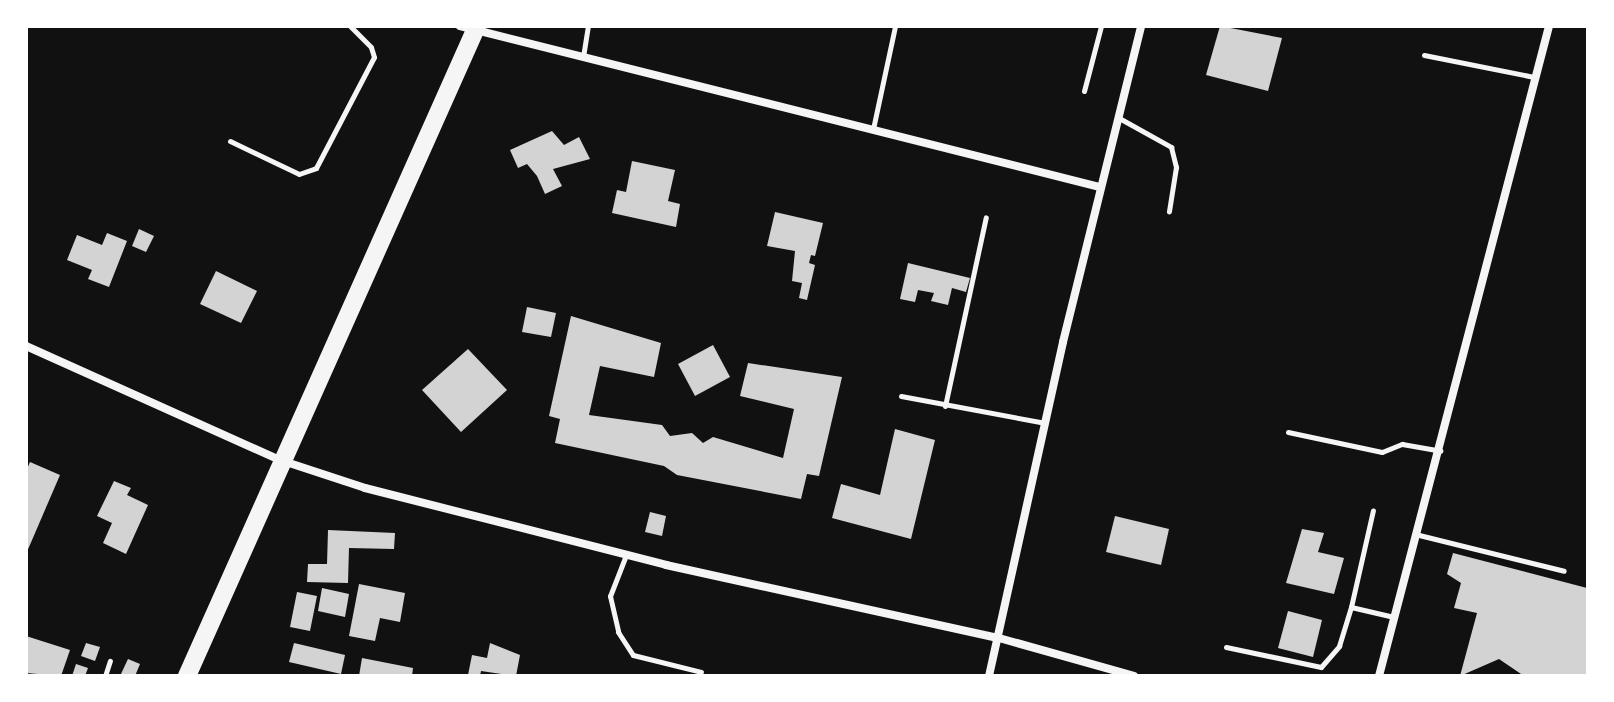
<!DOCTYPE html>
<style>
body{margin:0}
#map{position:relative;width:1614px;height:702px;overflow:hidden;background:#111;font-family:"DejaVu Sans",sans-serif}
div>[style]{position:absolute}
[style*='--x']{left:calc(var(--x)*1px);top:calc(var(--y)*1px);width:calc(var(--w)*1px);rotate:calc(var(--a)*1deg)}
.building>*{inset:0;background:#d3d3d3}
.service>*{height:5px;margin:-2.5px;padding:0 2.5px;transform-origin:2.5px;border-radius:2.5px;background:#f5f5f5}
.minor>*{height:8px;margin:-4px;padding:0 4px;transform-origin:4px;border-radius:4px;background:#f5f5f5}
.trunk>*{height:18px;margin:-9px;padding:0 9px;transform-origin:9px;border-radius:9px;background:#f5f5f5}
span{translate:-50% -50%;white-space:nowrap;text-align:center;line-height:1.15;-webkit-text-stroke:7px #fff;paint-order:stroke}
.frame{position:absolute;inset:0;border:28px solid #fff;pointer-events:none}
</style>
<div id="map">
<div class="building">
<i style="clip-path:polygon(1220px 26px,1282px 38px,1268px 91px,1206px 75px)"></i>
<i style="clip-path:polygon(552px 131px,564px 145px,579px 137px,590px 159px,553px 169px,562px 186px,545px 194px,537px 176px,527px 164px,518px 168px,510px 150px)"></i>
<i style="clip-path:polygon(632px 161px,675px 170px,668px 201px,680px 204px,676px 227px,612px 213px,617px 190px,626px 192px)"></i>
<i style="clip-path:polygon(775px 212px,823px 223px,815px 256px,811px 255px,809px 263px,815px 265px,807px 300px,799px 298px,802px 283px,792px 281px,795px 251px,767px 246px)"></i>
<i style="clip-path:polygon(139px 229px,154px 236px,146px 252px,132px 246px)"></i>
<i style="clip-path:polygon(107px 233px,127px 241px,109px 287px,88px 279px,92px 270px,67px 260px,77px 235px,102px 245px)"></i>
<i style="clip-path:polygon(908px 263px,970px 278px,966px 292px,952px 288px,948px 305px,931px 301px,934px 293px,918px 290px,915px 302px,900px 299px)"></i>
<i style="clip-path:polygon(216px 271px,257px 291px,241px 323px,200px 304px)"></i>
<i style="clip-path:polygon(527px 307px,556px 313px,551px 337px,522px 332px)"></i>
<i style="clip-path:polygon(571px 316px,661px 343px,654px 377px,600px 366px,589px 415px,662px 425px,670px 436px,692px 433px,703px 443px,713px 437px,783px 458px,794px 409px,740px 396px,748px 363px,842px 377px,819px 476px,807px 474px,801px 499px,677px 475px,664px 466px,555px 443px,560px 419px,549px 416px)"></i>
<i style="clip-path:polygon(713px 345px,730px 377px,695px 396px,678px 364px)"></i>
<i style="clip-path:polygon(468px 349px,507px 390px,461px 432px,422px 390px)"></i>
<i style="clip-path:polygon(895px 429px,935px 440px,911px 539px,832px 518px,841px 484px,880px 495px)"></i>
<i style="clip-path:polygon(30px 462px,60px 475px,26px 554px,26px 471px)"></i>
<i style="clip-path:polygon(114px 481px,131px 488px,127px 495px,148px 505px,126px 554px,103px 543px,112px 523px,97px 516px)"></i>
<i style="clip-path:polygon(650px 512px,666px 516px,662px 536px,645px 532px)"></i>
<i style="clip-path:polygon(1115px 516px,1169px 529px,1161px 565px,1106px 552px)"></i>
<i style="clip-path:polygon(1302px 529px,1324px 533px,1318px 552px,1344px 558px,1334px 594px,1286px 583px)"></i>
<i style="clip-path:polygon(328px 530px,395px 533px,394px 549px,349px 548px,348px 583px,307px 582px,308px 564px,327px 564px)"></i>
<i style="clip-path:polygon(1453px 553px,1587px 588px,1588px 676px,1524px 676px,1499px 659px,1460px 676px,1477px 613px,1454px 608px,1461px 583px,1447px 574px)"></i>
<i style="clip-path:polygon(359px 584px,405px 593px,400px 622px,380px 618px,375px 641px,349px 636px)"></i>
<i style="clip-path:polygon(322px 588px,349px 594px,345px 617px,318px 611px)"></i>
<i style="clip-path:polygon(297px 592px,317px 596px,310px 631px,290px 627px)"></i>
<i style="clip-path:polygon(1288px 611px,1322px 620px,1313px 657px,1278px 648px)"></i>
<i style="clip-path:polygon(26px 636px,70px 650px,61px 676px,26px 673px)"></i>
<i style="clip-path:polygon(86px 643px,100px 647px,95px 661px,81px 656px)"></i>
<i style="clip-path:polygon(294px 643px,345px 655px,341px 674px,289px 662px)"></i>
<i style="clip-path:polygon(490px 643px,520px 655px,516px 676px,481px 671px,480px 676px,468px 675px,472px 655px,487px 658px)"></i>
<i style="clip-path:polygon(362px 658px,413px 668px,412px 676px,359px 676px)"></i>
<i style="clip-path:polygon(128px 659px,140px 664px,135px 676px,120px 676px)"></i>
<i style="clip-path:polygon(76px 664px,88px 668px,85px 676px,72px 676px)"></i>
</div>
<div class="service">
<i style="--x:1424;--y:55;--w:112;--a:11.3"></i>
<i style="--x:583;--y:57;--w:31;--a:-81"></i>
<i style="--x:1084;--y:91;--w:67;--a:-75.3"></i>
<i style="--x:1119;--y:118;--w:60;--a:29.1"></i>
<i style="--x:1171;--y:147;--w:21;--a:76"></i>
<i style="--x:1176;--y:167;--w:45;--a:99"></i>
<i style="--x:873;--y:129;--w:105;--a:-77.9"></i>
<i style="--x:230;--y:141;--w:76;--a:25.6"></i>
<i style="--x:299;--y:174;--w:18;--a:-19"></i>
<i style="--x:316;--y:168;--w:125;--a:-62.4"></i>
<i style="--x:374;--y:57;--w:10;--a:-107"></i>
<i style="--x:371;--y:47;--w:30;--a:-135"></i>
<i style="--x:901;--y:396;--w:147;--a:10.6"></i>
<i style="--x:945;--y:406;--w:193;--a:-77.8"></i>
<i style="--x:1288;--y:432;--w:96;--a:12"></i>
<i style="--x:1382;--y:452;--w:22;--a:-22"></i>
<i style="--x:1402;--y:444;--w:39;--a:10"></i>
<i style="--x:1419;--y:535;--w:149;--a:13.9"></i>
<i style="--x:626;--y:555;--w:44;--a:111.3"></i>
<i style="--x:610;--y:596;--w:37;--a:77"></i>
<i style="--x:618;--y:632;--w:27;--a:57"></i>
<i style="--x:633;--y:655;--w:70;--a:14"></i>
<i style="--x:1351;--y:607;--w:99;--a:-77.2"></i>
<i style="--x:1226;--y:647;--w:97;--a:11.9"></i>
<i style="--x:1321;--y:667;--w:28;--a:-49"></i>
<i style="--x:1339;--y:646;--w:41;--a:-72.9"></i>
<i style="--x:1351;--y:607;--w:44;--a:13.1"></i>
<i style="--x:105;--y:676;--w:16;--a:-72"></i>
</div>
<div class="minor">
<i style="--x:460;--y:26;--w:660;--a:14.12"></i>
<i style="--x:26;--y:346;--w:278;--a:24.2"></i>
<i style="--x:280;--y:460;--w:89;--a:18.2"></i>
<i style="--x:365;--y:488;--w:311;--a:14.3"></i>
<i style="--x:666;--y:565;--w:341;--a:12.4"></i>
<i style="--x:999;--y:638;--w:140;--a:15.7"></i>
<i style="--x:989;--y:676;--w:342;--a:-77.5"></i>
<i style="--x:1063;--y:342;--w:325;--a:-76.1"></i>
<i style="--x:1379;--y:676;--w:672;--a:-75.34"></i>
</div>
<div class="trunk">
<i style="--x:187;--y:676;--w:712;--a:-65.96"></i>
</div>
<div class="frame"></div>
</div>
